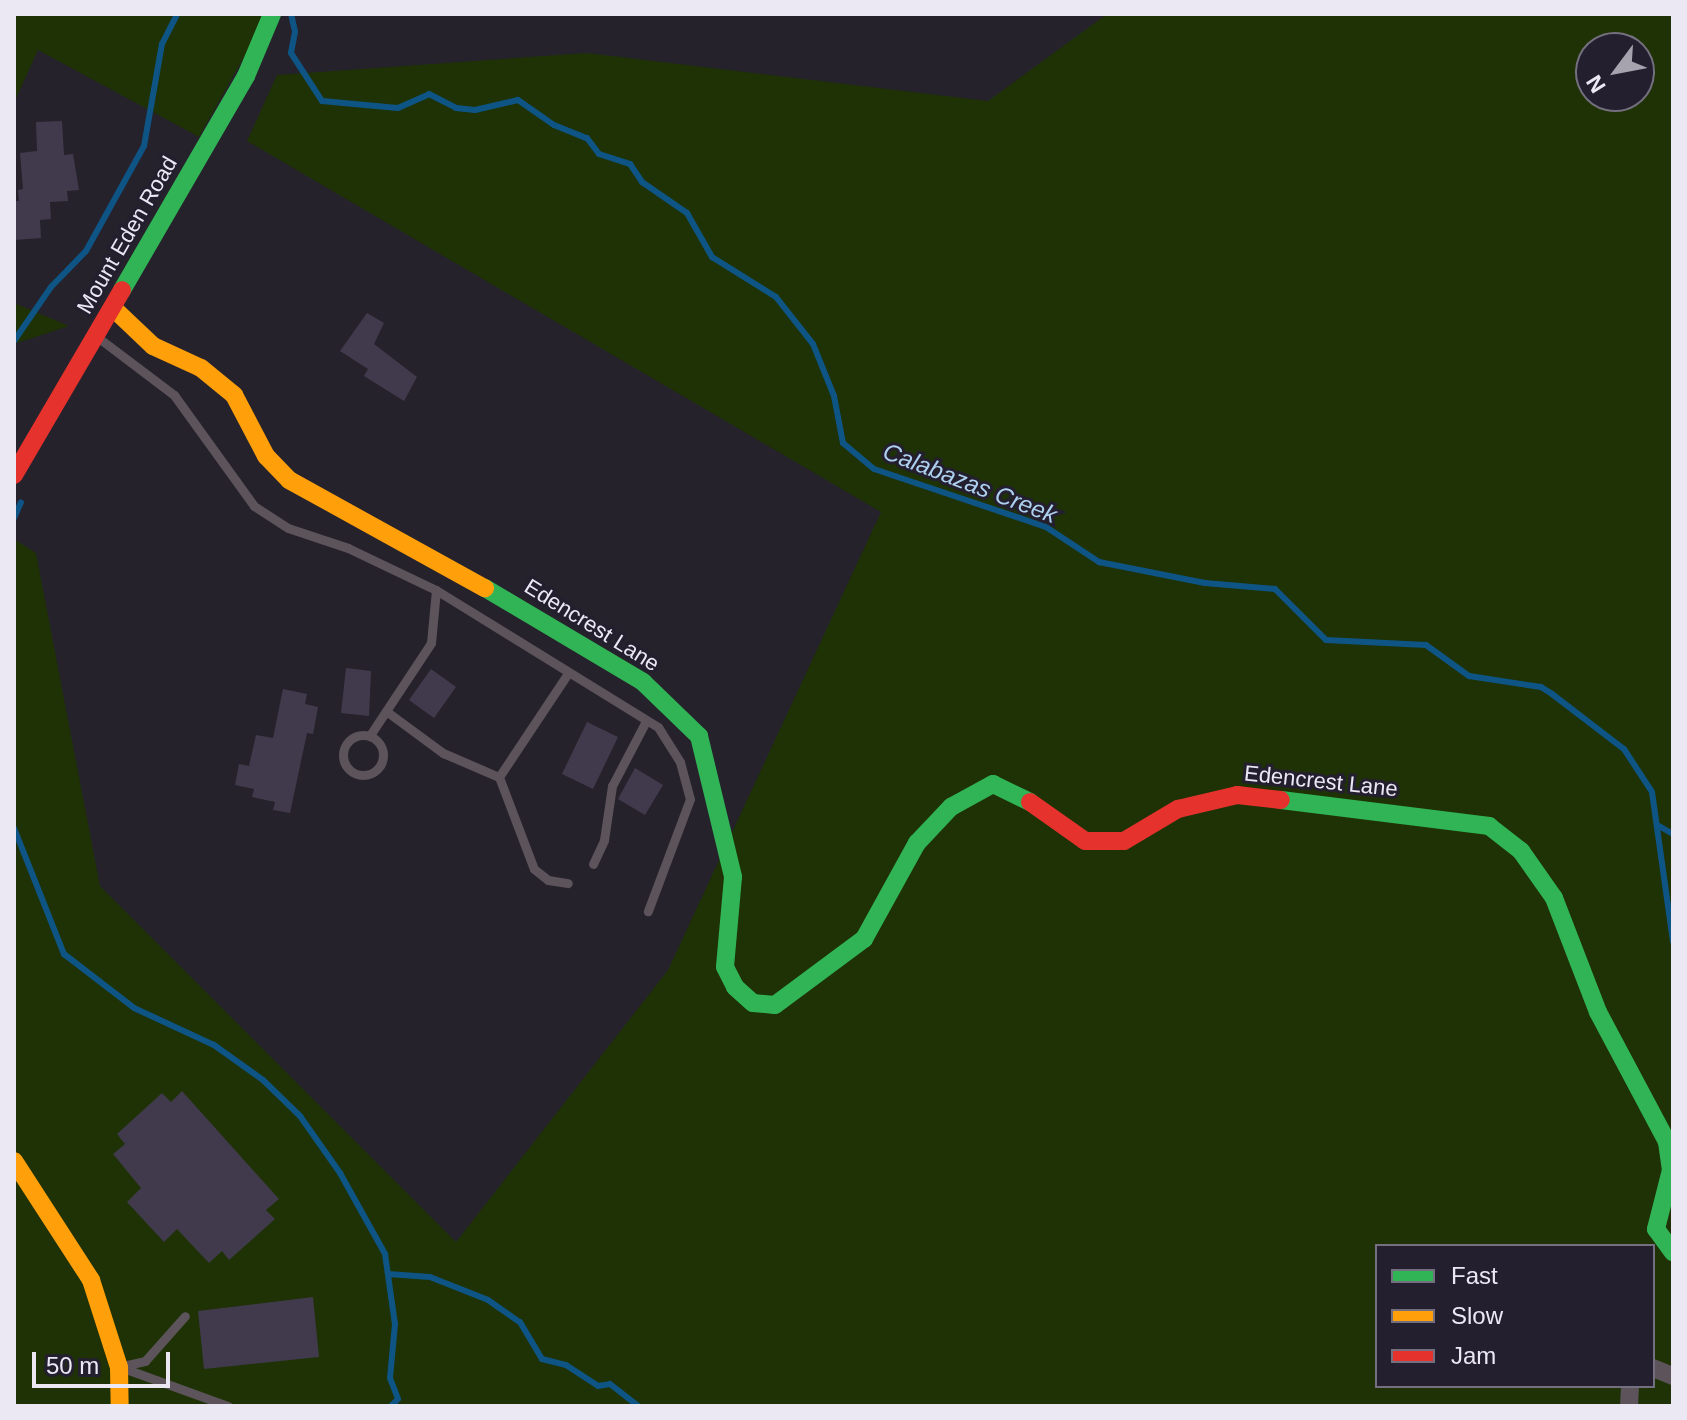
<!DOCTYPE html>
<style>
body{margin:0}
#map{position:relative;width:1687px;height:1420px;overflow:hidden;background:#25222c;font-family:Arial,sans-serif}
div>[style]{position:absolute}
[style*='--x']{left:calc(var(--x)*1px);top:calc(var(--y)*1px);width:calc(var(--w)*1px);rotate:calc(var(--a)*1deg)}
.green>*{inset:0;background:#1e3206}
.stream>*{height:6px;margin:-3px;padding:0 3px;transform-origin:3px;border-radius:3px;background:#0e5585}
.building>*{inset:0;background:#413a4c}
.lane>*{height:9px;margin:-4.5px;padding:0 4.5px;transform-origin:4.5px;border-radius:4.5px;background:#5c535b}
.lane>.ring{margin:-4.5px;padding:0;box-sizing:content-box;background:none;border:9px solid #5c535b;border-radius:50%}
.street>*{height:18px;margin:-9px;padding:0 9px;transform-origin:9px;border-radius:9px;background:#5c535b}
.fast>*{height:18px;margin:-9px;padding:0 9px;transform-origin:9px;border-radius:9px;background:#30b455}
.slow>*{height:18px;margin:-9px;padding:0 9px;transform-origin:9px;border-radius:9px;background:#ff9f0a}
.jam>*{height:18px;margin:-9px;padding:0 9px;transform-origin:9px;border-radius:9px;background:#e5322d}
span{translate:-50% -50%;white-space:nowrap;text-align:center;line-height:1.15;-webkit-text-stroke:6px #241f2f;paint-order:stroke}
.street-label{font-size:22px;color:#ebe8f4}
.water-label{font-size:24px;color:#aed0ef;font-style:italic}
.frame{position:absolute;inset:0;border:16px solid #ebe8f4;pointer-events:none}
.legend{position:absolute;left:1375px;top:1244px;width:280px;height:144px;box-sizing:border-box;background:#241f2f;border:2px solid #746f7e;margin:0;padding:10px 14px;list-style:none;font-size:24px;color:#ebe8f4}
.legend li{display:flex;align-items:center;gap:16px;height:40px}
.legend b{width:40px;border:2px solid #746f7e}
.north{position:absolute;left:1575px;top:32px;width:80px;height:80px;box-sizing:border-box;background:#241f2f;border:2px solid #746f7e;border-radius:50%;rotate:238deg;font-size:22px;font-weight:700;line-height:32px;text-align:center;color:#ebe8f4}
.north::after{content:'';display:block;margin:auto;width:28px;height:36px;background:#a6a3ae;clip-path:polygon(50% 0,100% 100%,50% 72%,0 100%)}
.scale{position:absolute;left:32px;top:1352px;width:138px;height:36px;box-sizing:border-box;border:4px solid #ebe8f4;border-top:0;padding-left:10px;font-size:24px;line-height:28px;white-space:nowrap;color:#ebe8f4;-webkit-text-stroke:6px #241f2f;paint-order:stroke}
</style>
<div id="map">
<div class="green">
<i style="clip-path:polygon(14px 14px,268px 14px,199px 137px,38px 50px,14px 103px)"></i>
<i style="clip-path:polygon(evenodd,1107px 14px,1673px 14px,1673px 1406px,14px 1406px,14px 539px,36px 553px,100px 886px,456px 1242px,668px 970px,881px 512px,247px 141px,277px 75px,587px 53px,988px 101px,1107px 14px,1591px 48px,1639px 48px,1639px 96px,1591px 96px,1591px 48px,1107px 14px,1377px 1246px,1653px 1246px,1653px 1386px,1377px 1386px,1377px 1246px)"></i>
<i style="clip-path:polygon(14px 303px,69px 326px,14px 344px)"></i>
</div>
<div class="stream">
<i style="--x:291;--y:14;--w:18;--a:77"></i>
<i style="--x:295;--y:32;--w:21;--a:101"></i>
<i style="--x:291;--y:53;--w:57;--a:57.1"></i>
<i style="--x:322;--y:101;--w:76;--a:5.3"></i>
<i style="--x:398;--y:108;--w:34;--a:-24"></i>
<i style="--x:429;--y:94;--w:30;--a:27"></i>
<i style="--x:456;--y:108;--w:19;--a:6"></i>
<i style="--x:475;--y:110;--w:44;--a:-13.1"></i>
<i style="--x:518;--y:100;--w:44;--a:34.8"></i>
<i style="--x:554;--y:125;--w:35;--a:22"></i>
<i style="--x:587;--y:138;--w:20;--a:53"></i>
<i style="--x:599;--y:154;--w:33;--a:18"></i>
<i style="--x:630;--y:164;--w:22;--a:56"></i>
<i style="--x:642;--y:182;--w:55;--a:34.6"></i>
<i style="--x:687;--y:213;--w:51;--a:60.4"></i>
<i style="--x:712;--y:257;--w:75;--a:32"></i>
<i style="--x:776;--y:297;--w:60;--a:51.8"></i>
<i style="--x:813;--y:344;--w:56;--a:68"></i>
<i style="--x:834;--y:396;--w:48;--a:79.2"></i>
<i style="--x:843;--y:443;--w:40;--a:40"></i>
<i style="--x:874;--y:469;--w:182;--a:18.6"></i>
<i style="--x:1046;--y:527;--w:64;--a:33.4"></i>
<i style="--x:1099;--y:562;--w:108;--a:11.2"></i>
<i style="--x:1205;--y:583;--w:70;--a:4.9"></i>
<i style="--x:1275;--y:589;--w:72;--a:45"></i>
<i style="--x:1326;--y:640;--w:100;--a:2.9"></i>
<i style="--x:1426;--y:645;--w:53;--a:35.8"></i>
<i style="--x:1469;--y:676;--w:73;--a:8.7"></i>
<i style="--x:1541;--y:687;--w:13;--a:32"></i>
<i style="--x:1552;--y:694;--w:91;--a:37.4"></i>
<i style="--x:1624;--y:749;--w:51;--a:56.9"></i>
<i style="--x:1652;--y:792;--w:151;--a:82"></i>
<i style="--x:14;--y:341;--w:65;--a:-55.6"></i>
<i style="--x:51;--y:287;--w:50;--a:-45.8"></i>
<i style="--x:86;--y:251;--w:120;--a:-61.1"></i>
<i style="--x:144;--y:146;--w:104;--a:-80"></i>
<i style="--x:162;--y:44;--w:34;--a:-63"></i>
<i style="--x:14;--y:518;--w:17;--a:-66"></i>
<i style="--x:1659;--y:826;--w:16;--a:30"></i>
<i style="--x:14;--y:828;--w:136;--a:68.4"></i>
<i style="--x:64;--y:954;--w:88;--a:37.6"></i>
<i style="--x:134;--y:1008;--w:88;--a:24.8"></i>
<i style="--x:214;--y:1045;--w:60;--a:35.5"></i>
<i style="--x:263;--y:1080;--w:52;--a:44.2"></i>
<i style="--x:300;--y:1116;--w:70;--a:54.9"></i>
<i style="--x:340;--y:1173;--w:93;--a:60.9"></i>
<i style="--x:385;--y:1254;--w:71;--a:81.9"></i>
<i style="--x:395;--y:1324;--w:54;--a:95.3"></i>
<i style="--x:390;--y:1378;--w:22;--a:69"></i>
<i style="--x:398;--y:1399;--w:10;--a:135"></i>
<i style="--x:388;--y:1274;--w:42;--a:4.1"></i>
<i style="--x:430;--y:1277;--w:62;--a:21.6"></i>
<i style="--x:488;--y:1300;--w:39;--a:35"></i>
<i style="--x:520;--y:1322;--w:43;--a:59.3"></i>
<i style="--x:542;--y:1359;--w:25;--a:14"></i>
<i style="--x:566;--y:1365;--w:38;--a:33"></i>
<i style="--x:598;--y:1386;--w:12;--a:-9"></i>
<i style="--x:610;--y:1384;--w:36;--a:38"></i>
</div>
<div class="building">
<i style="clip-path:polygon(62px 121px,64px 155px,73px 154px,79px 190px,67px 191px,68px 201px,50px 202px,51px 219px,40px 220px,41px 238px,14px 240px,14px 201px,19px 201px,18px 190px,23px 189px,20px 153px,37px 151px,36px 122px)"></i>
<i style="clip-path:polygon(367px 313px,384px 323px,374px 344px,417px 377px,404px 401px,364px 376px,368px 369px,340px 351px)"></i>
<i style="clip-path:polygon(346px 668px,371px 671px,369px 716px,341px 713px)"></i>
<i style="clip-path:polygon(431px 669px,456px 687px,434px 718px,409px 700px)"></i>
<i style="clip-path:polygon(283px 689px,307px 694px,305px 704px,318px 707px,313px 734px,307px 733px,290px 813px,273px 810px,275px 802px,252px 797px,254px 789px,235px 785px,239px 764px,249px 766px,256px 735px,273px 738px)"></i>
<i style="clip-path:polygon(587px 722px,618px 737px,593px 789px,562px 774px)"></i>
<i style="clip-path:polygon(635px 768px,663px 785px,645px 815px,618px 799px)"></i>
<i style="clip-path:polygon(182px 1091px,279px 1199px,266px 1210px,275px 1219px,229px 1260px,222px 1251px,209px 1263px,177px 1229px,164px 1242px,127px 1202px,141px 1188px,113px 1154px,125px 1144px,117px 1134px,162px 1093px,171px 1102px)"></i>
<i style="clip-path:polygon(313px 1297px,319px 1357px,204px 1369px,198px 1311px)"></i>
</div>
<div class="lane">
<i style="--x:96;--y:336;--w:98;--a:37.1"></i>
<i style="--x:174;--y:395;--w:137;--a:54.2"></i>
<i style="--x:254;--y:506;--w:40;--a:32.9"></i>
<i style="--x:288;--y:528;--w:63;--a:18.4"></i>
<i style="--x:348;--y:548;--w:98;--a:25.5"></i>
<i style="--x:436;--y:590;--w:53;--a:95.4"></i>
<i style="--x:431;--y:643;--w:110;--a:123.5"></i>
<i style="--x:436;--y:590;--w:261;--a:31.7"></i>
<i style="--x:658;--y:727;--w:41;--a:57.8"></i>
<i style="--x:680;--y:762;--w:38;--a:75"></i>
<i style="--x:690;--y:799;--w:120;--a:110.6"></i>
<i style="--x:386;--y:711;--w:71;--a:36.4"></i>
<i style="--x:443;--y:753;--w:61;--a:23.2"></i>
<i style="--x:499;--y:777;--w:98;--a:69.2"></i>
<i style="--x:534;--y:869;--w:18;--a:38"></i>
<i style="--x:548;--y:880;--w:20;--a:9"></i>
<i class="ring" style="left:343px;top:735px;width:31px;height:31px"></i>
<i style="--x:499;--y:777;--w:125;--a:-56.4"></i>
<i style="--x:593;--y:864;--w:26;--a:-65"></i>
<i style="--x:604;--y:840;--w:55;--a:-81.6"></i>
<i style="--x:612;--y:786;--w:73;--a:-62.4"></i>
<i style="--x:123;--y:1366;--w:23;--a:-13"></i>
<i style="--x:145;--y:1361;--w:60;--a:-48.4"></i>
<i style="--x:123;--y:1368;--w:112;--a:19.9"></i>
</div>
<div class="street">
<i style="--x:1653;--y:1368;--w:22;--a:22"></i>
<i style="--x:1629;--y:1406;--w:20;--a:-87"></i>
</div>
<div class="fast">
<i style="--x:122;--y:290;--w:247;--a:-59.9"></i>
<i style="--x:246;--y:76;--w:67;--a:-67.2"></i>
<i style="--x:485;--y:588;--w:184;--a:30.7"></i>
<i style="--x:643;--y:682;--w:78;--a:44"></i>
<i style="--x:699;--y:736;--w:145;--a:76.4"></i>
<i style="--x:733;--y:877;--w:90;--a:95.1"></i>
<i style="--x:725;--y:967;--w:22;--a:63"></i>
<i style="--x:735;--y:987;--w:24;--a:42"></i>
<i style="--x:753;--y:1003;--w:22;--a:5"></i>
<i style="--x:775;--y:1005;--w:111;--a:-36.6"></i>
<i style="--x:864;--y:939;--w:110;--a:-61.1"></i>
<i style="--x:917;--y:843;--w:50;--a:-46.6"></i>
<i style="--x:951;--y:807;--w:48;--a:-28.7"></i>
<i style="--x:993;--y:784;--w:41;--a:25.9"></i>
<i style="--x:1281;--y:800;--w:210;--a:7.1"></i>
<i style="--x:1489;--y:826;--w:41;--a:38"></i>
<i style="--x:1521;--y:851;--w:57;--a:54.9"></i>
<i style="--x:1554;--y:898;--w:122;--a:68.9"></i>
<i style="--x:1598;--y:1012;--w:147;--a:62"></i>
<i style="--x:1667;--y:1142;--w:28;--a:82"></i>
<i style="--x:1671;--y:1170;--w:61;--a:104.3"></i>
<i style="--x:1656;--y:1229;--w:29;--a:54"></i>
</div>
<div class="slow">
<i style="--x:113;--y:308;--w:55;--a:43.5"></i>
<i style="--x:153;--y:346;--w:53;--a:24.6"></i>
<i style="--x:201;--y:368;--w:43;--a:39.3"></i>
<i style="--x:234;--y:395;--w:69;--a:62.3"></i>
<i style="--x:266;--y:456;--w:33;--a:46"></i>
<i style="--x:289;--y:480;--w:224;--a:28.9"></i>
<i style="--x:14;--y:1161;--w:142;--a:57.1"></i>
<i style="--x:91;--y:1280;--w:91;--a:72.2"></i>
<i style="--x:119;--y:1367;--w:39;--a:89"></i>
</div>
<div class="jam">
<i style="--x:14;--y:475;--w:214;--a:-59.7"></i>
<i style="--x:1030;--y:802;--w:67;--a:35.3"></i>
<i style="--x:1085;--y:841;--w:39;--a:0"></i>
<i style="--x:1124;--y:841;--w:63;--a:-30.7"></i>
<i style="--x:1178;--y:809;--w:61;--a:-13.3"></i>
<i style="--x:1237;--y:795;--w:44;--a:6.5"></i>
</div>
<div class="street-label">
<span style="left:127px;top:235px;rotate:-60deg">Mount Eden Road</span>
<span style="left:592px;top:625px;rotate:32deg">Edencrest Lane</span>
<span style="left:1321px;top:781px;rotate:6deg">Edencrest Lane</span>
</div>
<div class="water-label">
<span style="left:970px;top:483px;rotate:21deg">Calabazas Creek</span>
</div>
<div class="frame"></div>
<ul class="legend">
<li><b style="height:10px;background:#30b455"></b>Fast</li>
<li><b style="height:10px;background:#ff9f0a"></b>Slow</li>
<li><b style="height:10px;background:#e5322d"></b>Jam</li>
</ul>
<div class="north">N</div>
<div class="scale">50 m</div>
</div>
